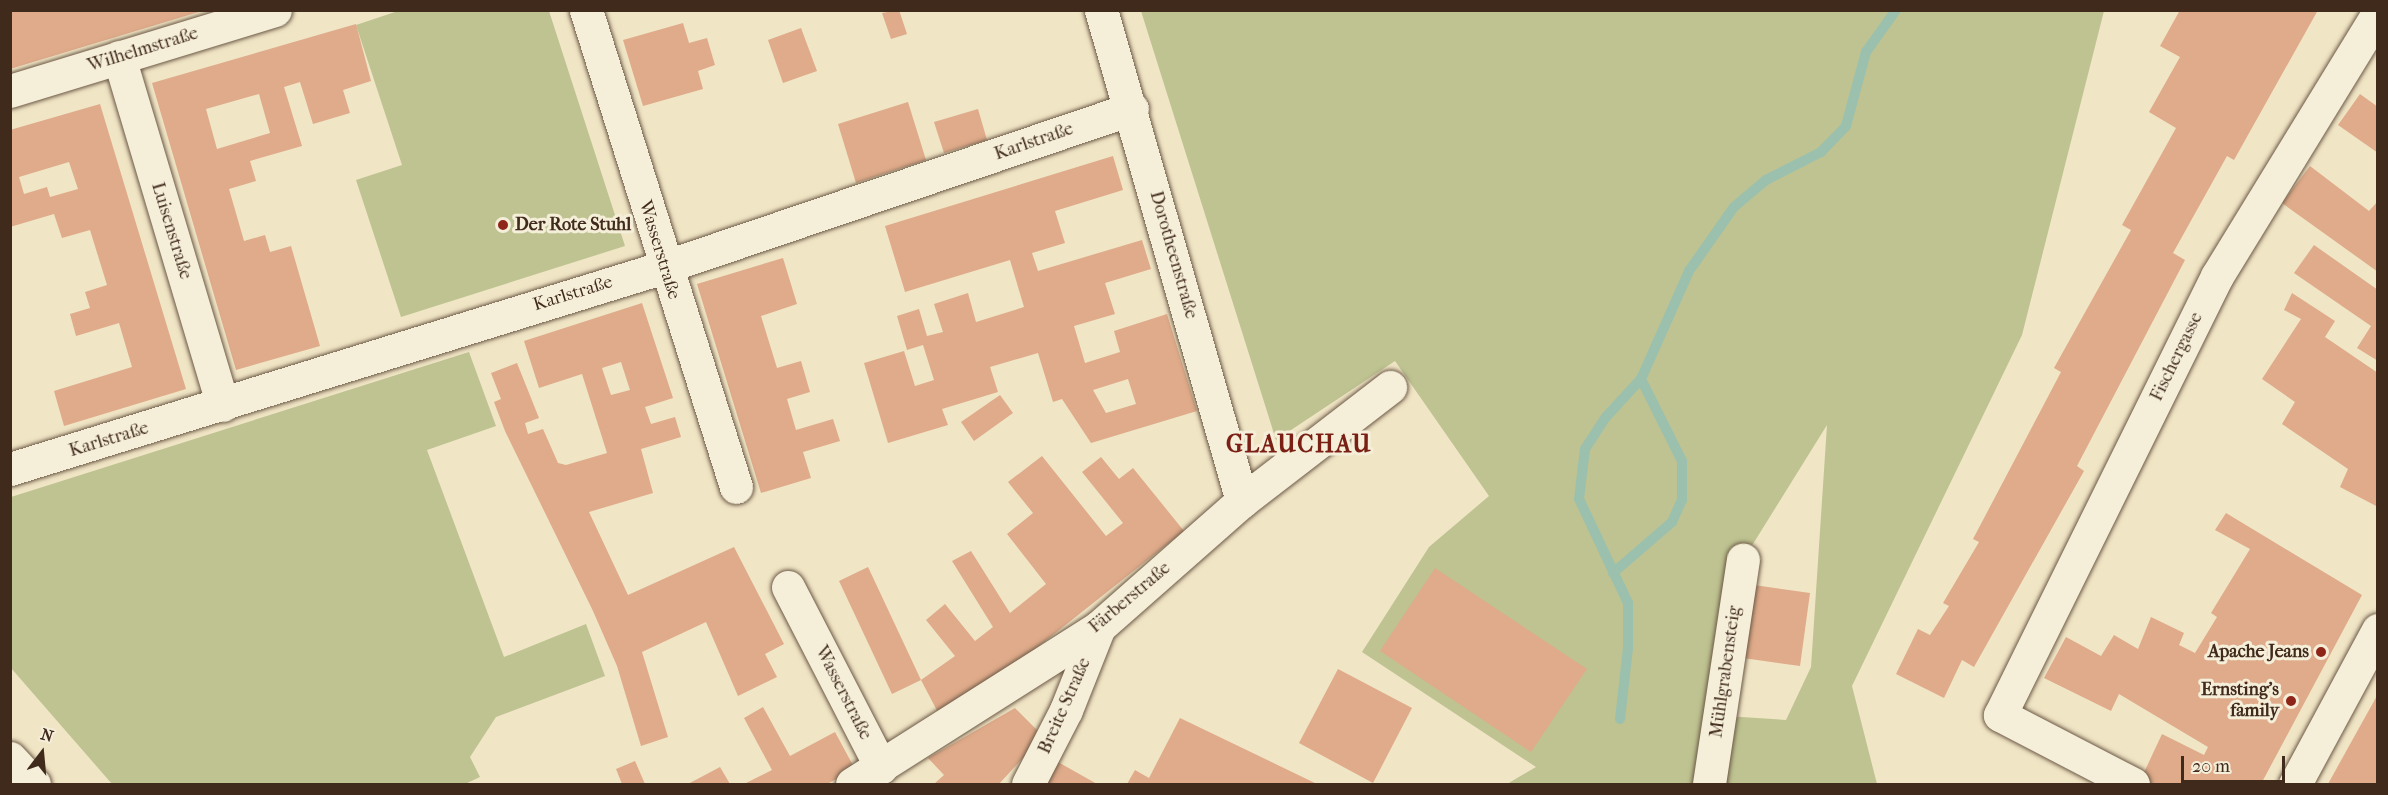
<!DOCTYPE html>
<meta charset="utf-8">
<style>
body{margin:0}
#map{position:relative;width:2388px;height:795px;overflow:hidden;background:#f0e5c5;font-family:"IM FELL French Canon",serif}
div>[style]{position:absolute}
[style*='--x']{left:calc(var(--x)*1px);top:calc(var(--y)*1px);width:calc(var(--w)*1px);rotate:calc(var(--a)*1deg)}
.green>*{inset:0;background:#bec391}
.stream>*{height:10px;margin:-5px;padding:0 5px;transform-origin:5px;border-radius:5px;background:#9bc0ae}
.building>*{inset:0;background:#dfab8a}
.roads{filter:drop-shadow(0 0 2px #6c5946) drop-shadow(0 0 2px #6c5946)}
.minor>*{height:33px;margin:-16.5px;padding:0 16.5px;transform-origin:16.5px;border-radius:16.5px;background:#f5eed9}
.dots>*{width:16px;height:16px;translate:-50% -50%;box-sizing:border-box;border:3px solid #f5eed9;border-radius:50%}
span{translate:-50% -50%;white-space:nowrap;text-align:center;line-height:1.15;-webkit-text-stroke:6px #f5eed9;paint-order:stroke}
.street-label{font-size:18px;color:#402a1c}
.poi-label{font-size:18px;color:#402a1c;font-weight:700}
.left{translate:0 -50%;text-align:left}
.right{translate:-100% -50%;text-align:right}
.district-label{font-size:24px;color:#7a1f14;font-weight:700;letter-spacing:1.5px}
.frame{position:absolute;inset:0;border:12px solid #402a1c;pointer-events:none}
.north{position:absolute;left:12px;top:723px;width:60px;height:60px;-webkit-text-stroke:4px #f5eed9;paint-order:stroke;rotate:16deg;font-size:16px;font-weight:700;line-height:24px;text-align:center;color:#402a1c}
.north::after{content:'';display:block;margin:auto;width:21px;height:27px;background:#402a1c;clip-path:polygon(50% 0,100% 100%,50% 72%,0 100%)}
.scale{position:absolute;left:2181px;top:756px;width:104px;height:27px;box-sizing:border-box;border:3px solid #402a1c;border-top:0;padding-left:8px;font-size:18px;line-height:21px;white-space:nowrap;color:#402a1c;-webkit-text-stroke:4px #f5eed9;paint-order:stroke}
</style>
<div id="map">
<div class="green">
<i style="clip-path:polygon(398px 11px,549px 11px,625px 246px,401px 317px,356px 180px,402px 165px,356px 25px)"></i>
<i style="clip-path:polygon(evenodd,1141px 11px,2104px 11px,2022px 335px,1852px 686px,1877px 784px,1507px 784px,1536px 767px,1362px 652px,1429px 547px,1489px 496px,1395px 361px,1276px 440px,1141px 11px,1827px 425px,1811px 667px,1786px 720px,1726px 716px,1743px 560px,1827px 425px)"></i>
<i style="clip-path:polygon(469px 352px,496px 426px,427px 450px,504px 657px,586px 624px,605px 676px,496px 717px,470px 757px,480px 777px,465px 784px,112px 784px,11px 668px,11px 497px)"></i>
</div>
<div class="stream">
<i style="--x:1613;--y:573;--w:78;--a:-40.8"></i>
<i style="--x:1672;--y:522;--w:24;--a:-66"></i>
<i style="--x:1682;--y:500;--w:39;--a:-90"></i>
<i style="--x:1682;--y:461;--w:92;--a:-116.6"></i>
<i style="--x:1620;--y:719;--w:71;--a:-83.6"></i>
<i style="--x:1628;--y:648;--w:45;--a:-90"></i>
<i style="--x:1628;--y:603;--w:115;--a:-115.2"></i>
<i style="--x:1579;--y:499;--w:50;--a:-83.2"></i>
<i style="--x:1585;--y:449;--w:38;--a:-57"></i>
<i style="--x:1606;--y:417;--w:52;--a:-47.4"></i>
<i style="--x:1641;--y:379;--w:118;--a:-66"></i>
<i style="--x:1689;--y:271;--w:78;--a:-54.9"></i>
<i style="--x:1734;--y:207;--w:42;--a:-40.2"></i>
<i style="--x:1766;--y:180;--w:62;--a:-27"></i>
<i style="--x:1821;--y:152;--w:36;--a:-46"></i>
<i style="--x:1846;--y:126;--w:77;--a:-74.9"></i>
<i style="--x:1866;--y:52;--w:52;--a:-54.5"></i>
</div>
<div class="building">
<i style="clip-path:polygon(10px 10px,202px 10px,202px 11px,10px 69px)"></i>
<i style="clip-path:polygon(899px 10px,907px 34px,891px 39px,882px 13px)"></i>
<i style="clip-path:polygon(2180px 10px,2318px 10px,2234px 160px,2227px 156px,2173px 253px,2185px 260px,2077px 466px,2084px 471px,1974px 667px,1962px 660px,1944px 698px,1896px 674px,1918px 629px,1930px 635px,1949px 606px,1943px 603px,1979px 542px,1973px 539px,2061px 372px,2054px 368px,2131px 230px,2122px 225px,2176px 128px,2149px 112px,2180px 57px,2160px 46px)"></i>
<i style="clip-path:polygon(683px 23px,689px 43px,707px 38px,715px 65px,698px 71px,703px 89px,643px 106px,623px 40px)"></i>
<i style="clip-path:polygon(evenodd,356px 24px,371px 81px,343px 90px,350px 113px,313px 124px,300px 82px,284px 87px,302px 146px,250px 161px,256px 181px,229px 189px,244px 241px,265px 235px,270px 252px,291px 246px,320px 346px,236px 370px,152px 83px,356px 24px,259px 94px,270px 133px,217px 149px,206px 109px,259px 94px)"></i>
<i style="clip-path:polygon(801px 28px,817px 71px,783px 83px,768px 40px)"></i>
<i style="clip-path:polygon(2360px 94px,2378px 107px,2378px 153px,2338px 125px)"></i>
<i style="clip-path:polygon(908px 102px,926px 160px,856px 183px,838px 124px)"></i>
<i style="clip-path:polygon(evenodd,100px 104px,186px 389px,64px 426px,54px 391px,132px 367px,119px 323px,76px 336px,70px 314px,90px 308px,85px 292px,107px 285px,90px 230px,62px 238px,54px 214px,10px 227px,10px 130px,100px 104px,69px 162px,78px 189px,50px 197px,47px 187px,24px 194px,19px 177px,69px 162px)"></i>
<i style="clip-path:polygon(978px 109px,987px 140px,944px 153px,934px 122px)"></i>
<i style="clip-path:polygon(evenodd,1113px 156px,1123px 190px,1055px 211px,1065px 243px,1032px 253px,1038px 271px,1142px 240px,1151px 269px,1105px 283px,1115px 314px,1074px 326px,1085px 363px,1120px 352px,1114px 331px,1167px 314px,1197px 411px,1091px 443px,1062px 399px,1053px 402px,1038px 353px,990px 367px,998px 392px,942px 409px,948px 425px,888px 443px,864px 363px,904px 351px,915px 386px,934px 380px,923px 345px,907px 350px,897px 316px,919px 309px,927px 336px,943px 332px,934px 304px,968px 293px,976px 322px,1024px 307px,1010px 260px,905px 292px,885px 226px,1113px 156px,1128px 379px,1136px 404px,1106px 413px,1093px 390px,1128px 379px)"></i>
<i style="clip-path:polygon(2310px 166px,2369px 211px,2378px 201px,2378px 272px,2282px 203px)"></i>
<i style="clip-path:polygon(2314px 245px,2378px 290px,2378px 361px,2357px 348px,2371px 326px,2294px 273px)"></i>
<i style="clip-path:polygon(783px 258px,797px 304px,761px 316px,777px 368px,801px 361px,810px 392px,787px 399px,796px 430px,833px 419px,840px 441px,803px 452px,811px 478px,761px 493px,697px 284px)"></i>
<i style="clip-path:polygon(2292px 293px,2335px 321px,2325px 337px,2378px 373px,2378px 507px,2340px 487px,2348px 469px,2282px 424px,2295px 402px,2262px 379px,2301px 319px,2284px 310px)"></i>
<i style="clip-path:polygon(evenodd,642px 303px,673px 398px,645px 407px,651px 424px,675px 417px,681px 437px,641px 449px,653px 493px,589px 512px,628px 595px,734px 547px,784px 644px,765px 654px,777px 677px,738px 696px,706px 622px,642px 652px,668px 737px,641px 746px,617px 666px,593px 611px,505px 431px,494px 402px,501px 399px,491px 373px,517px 363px,539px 418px,525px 423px,528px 434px,543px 429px,558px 463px,566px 465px,607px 453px,582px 374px,539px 388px,524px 341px,642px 303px,621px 362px,630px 390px,611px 395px,602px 368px,621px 362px)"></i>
<i style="clip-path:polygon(1000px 395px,1013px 413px,974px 441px,961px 422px)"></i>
<i style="clip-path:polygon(1042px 456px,1106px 536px,1123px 523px,1082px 472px,1101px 457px,1119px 479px,1133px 468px,1184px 531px,943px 722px,921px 680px,955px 656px,926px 620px,945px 604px,975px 641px,993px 627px,952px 561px,971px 551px,1010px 613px,1046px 584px,1007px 534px,1033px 513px,1008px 482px)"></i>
<i style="clip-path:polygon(2226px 513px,2362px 595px,2261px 784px,2147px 784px,2140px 781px,2162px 734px,2204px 755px,2208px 747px,2119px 694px,2111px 711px,2044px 678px,2066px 637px,2101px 656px,2114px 635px,2138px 649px,2151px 617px,2184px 633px,2179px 645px,2195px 653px,2217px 617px,2211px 613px,2250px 549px,2215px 530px)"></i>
<i style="clip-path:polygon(868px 567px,921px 680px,892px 694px,839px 581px)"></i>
<i style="clip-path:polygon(1435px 568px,1587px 669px,1531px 752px,1380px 651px)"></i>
<i style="clip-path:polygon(1747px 584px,1810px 593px,1800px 666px,1736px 657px)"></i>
<i style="clip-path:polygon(1338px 669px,1412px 708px,1373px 783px,1299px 743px)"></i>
<i style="clip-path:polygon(2378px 694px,2378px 784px,2328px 784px,2354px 737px)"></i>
<i style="clip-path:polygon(763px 707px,790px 756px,835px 732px,855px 769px,827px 784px,744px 784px,772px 770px,744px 718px)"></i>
<i style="clip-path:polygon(1015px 708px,1043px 736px,999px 784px,934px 784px,944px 775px,928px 758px)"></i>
<i style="clip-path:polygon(1180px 718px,1317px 784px,1127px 784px,1135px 770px,1149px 778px)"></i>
<i style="clip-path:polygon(635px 761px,645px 784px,622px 784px,616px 769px)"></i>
<i style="clip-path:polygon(1058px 762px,1097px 784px,1046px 784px)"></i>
<i style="clip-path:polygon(720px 767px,730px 784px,688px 784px)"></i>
</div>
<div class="roads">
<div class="minor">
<i style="--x:586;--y:10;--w:500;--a:72.54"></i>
<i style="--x:1101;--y:10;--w:511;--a:73.98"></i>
<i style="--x:119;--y:57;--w:363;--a:73.4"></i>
<i style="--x:10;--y:91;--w:277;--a:-17"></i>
<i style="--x:10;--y:469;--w:684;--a:-17.16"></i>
<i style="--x:664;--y:267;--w:494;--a:-18.7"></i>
<i style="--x:788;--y:587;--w:203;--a:62.7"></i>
<i style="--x:10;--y:758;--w:35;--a:47"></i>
<i style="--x:852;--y:784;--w:293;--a:-32.4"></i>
<i style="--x:1099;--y:627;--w:191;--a:-41.4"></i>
<i style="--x:1242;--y:501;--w:187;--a:-37.6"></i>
<i style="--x:1028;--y:784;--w:83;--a:-62.8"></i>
<i style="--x:1066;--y:710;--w:89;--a:-68.3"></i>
<i style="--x:1709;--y:784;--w:227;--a:-81.4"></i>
<i style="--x:2133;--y:784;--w:150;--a:-152.6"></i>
<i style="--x:2000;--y:715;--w:490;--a:-63.7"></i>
<i style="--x:2217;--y:276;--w:308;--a:-58.5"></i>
<i style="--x:2295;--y:784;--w:175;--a:-61.7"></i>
</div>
</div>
<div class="dots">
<i style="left:503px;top:225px;background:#8f2418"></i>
<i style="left:2321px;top:652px;background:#8f2418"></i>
<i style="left:2291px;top:701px;background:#8f2418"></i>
</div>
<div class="street-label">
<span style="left:143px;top:50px;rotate:-17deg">Wilhelmstraße</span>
<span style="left:1034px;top:142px;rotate:-19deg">Karlstraße</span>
<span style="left:171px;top:231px;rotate:73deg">Luisenstraße</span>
<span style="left:659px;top:250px;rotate:73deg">Wasserstraße</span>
<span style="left:1173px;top:255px;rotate:74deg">Dorotheenstraße</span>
<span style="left:573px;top:294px;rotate:-17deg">Karlstraße</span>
<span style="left:2177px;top:357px;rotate:-64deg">Fischergasse</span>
<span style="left:109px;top:440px;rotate:-17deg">Karlstraße</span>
<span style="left:1130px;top:598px;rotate:-40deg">Färberstraße</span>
<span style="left:1726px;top:672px;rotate:-82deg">Mühlgrabensteig</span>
<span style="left:843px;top:693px;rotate:63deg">Wasserstraße</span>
<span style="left:1065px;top:706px;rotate:-66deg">Breite Straße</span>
</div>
<div class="poi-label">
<span class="left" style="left:515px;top:225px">Der Rote Stuhl</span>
<span class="right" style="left:2309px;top:652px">Apache Jeans</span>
<span class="right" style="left:2279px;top:701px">Ernsting's<br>family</span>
</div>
<div class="district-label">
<span style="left:1299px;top:445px">GLAUCHAU</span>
</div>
<div class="frame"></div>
<div class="north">N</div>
<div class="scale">20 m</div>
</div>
